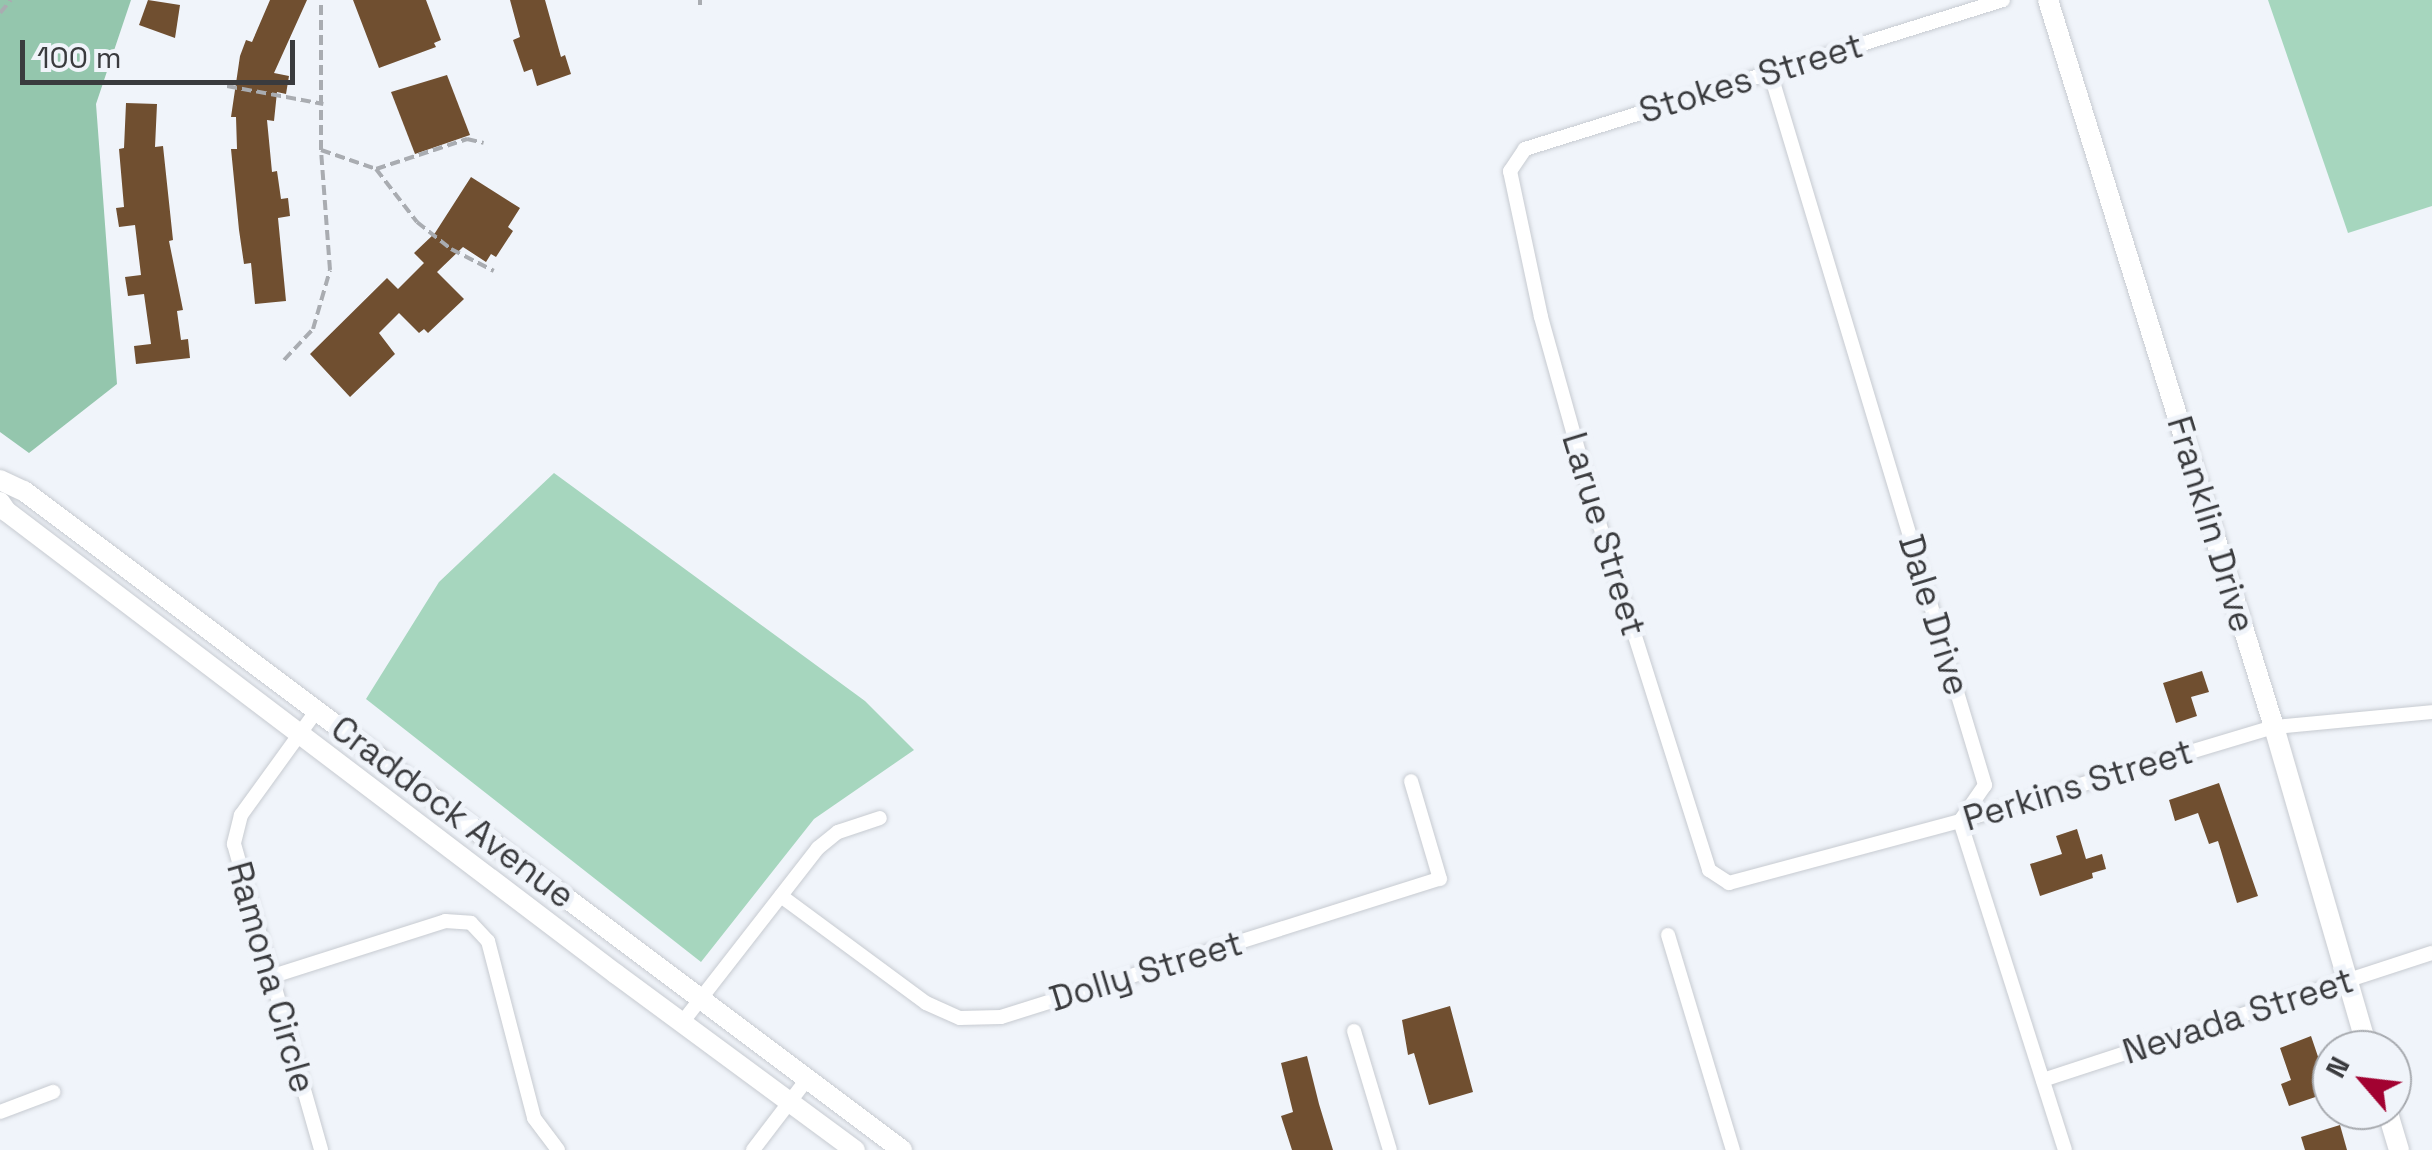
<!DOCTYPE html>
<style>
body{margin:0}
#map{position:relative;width:2432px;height:1150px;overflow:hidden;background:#f0f4fa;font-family:"Space Grotesk",sans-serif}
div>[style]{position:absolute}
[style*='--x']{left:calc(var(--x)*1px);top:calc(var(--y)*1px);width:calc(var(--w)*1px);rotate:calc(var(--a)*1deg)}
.green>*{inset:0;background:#a6d6be}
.forest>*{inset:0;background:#94c6ad}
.building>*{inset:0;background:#704f30}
.path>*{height:4px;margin-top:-2px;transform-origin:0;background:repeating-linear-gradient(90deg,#a9acb1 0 10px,transparent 0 15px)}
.roads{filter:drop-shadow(0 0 2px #c7cbd1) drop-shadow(0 0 2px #c7cbd1)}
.street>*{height:14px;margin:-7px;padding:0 7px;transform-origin:7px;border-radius:7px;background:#fff}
.secondary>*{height:20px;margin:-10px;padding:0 10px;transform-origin:10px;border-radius:10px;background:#fff}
span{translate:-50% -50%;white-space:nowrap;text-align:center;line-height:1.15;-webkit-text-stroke:10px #f0f4fa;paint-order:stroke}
.street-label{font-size:35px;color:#3a3b3e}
.north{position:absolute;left:2312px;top:1030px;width:100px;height:100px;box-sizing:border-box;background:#f0f4fa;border:2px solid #a7aaaf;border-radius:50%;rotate:298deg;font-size:28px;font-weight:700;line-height:40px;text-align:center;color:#3a3b3e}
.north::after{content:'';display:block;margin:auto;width:35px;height:45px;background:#a20231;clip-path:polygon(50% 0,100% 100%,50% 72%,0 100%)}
.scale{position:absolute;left:20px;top:40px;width:275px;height:45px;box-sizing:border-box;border:5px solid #3a3b3e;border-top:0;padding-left:12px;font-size:30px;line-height:35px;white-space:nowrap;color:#3a3b3e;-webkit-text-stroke:8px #f0f4fa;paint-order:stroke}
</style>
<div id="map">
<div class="green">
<i style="clip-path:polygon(2268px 0,2432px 0,2432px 206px,2348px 233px)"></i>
<i style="clip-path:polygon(554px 473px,865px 701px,914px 750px,814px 819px,701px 962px,366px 699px,439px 582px)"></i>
</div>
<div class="forest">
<i style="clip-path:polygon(0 0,131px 0,96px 104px,117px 384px,29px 453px,0 432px)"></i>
</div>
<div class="building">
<i style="clip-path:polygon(148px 0,180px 5px,175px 38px,139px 25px)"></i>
<i style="clip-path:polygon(270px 0,307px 0,274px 73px,289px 76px,286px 94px,277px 92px,274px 121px,267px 120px,272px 172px,277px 171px,281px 199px,288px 198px,290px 216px,278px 218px,286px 301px,255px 304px,251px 263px,244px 264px,239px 230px,231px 149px,237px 149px,236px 117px,231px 117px,240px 56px,246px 40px,252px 42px)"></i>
<i style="clip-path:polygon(353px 0,426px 0,441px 40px,434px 43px,436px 47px,379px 68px)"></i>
<i style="clip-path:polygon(510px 0,545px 0,561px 57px,565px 55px,571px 74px,537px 86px,532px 69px,524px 72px,513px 40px,520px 37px)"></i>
<i style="clip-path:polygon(447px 75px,470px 135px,415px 154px,391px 92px)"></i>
<i style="clip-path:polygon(126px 103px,157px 104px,155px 147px,163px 146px,173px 240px,169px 241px,183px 310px,177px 311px,181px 340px,188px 339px,190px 358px,136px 364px,134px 346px,151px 344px,144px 294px,128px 296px,125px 277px,141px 275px,135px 225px,119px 227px,116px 208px,124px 207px,119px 149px,124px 148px)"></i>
<i style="clip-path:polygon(471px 177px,520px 208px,508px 227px,513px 231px,496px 257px,491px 254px,486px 262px,463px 247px,437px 272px,464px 299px,428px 333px,424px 329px,419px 333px,399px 313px,379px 333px,395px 354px,350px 397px,310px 354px,387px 278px,398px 289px,424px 263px,414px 253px,435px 233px)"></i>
<i style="clip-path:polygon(2202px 671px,2209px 692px,2191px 697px,2197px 716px,2176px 723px,2163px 683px)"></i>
<i style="clip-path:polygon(2219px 783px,2258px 896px,2237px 903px,2218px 841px,2209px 844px,2198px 813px,2175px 821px,2169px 800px)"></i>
<i style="clip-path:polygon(2077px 829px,2086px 859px,2102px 854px,2106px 869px,2092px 873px,2093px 878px,2040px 896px,2030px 864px,2062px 854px,2056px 836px)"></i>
<i style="clip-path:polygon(1450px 1006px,1473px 1092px,1429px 1105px,1414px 1053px,1408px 1055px,1402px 1020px)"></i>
<i style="clip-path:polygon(2311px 1036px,2330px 1092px,2289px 1106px,2281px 1084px,2291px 1080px,2280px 1048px)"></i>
<i style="clip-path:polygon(1307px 1056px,1319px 1104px,1333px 1150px,1292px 1150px,1281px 1116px,1293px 1112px,1281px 1063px)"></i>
<i style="clip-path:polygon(2340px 1125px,2347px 1150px,2305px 1150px,2301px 1137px)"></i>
</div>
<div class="path">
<i style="--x:700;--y:5;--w:5;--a:-90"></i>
<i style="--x:0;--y:13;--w:17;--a:-50"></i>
<i style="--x:227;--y:86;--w:98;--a:10.6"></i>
<i style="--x:321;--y:150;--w:58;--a:19.1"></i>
<i style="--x:376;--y:169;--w:96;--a:-18.2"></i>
<i style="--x:467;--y:139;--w:17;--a:13"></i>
<i style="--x:376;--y:169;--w:67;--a:52.3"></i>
<i style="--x:417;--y:222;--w:43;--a:38.5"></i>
<i style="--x:451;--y:249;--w:48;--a:27.1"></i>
<i style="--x:284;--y:360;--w:42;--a:-46.9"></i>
<i style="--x:313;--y:329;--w:61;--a:-73.9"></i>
<i style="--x:330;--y:270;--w:120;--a:-94.3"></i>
<i style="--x:321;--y:150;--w:150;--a:-90"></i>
</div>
<div class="roads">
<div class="street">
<i style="--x:2003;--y:0;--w:501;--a:162.69"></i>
<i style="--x:1525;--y:149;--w:27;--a:124"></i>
<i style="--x:1510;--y:171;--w:149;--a:78"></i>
<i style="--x:1541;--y:317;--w:200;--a:74.4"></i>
<i style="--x:1595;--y:510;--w:378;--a:72.4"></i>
<i style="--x:1709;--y:870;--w:24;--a:33"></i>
<i style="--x:1729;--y:883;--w:239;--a:-15"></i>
<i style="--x:1960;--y:821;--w:328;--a:-16.7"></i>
<i style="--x:2274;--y:727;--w:159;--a:-5.4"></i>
<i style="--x:1770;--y:72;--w:745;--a:73.22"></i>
<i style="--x:1985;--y:785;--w:44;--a:124.8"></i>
<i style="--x:1960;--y:821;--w:345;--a:72.3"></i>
<i style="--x:317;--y:710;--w:130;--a:125.9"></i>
<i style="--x:241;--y:815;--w:30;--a:104"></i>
<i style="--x:234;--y:844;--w:318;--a:74.1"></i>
<i style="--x:781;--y:896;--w:180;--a:36.4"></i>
<i style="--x:926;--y:1003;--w:37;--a:24"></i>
<i style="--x:960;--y:1018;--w:41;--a:-1.4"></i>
<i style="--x:1001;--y:1017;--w:460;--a:-17.5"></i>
<i style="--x:1440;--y:879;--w:102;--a:-106.5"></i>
<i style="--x:1668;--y:935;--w:225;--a:73.2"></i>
<i style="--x:270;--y:977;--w:184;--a:-17.7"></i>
<i style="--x:445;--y:921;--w:26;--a:4"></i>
<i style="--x:471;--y:923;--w:25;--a:47"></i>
<i style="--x:488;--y:941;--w:183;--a:75.4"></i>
<i style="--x:534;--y:1118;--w:40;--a:53"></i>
<i style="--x:681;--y:1024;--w:223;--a:-52.1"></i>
<i style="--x:818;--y:848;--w:26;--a:-39"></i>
<i style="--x:838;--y:832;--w:44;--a:-18.4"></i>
<i style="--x:1354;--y:1031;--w:124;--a:73.2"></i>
<i style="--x:2043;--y:1080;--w:409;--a:-18.1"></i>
<i style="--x:0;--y:1112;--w:57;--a:-20.7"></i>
<i style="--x:753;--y:1150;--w:89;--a:-52.7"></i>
</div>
<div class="secondary">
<i style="--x:2048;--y:0;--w:761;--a:72.73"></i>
<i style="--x:2274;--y:727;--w:336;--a:73.8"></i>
<i style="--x:0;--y:480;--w:26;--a:25"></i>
<i style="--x:24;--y:491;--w:1098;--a:36.89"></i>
<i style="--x:0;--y:502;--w:11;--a:56"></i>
<i style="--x:6;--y:511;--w:766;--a:37.2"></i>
<i style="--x:616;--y:974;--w:297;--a:36.4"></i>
<i style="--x:2387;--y:1110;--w:42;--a:73.3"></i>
</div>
</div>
<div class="street-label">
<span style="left:1751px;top:78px;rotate:-17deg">Stokes Street</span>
<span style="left:2211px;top:524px;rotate:73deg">Franklin Drive</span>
<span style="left:1604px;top:534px;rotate:73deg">Larue Street</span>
<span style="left:1934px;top:615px;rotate:73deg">Dale Drive</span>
<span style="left:2078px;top:785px;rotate:-17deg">Perkins Street</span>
<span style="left:453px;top:812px;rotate:37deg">Craddock Avenue</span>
<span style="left:1146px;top:971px;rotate:-17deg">Dolly Street</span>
<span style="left:271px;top:977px;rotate:74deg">Ramona Circle</span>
<span style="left:2238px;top:1016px;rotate:-18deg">Nevada Street</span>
</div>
<div class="north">N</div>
<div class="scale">100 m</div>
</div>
